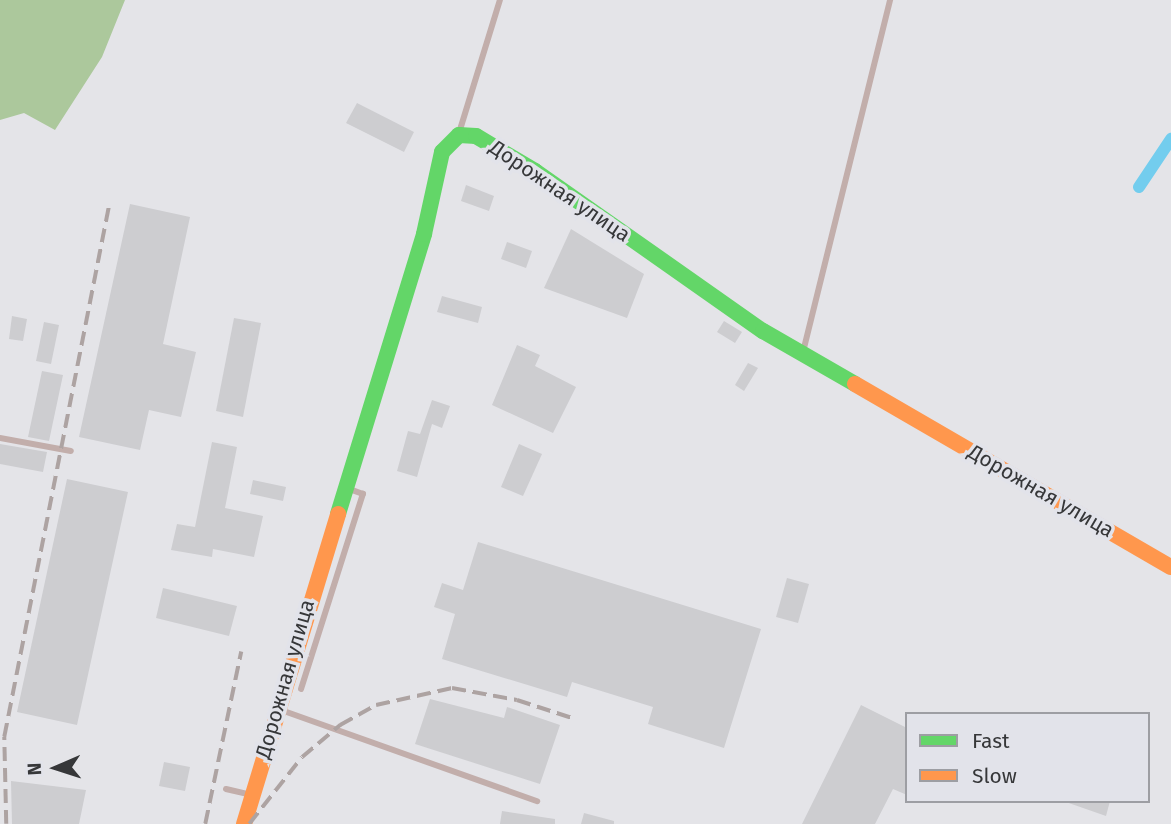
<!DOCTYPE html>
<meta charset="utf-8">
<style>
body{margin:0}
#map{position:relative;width:1171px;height:824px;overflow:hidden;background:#e4e4e8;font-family:"Fira Sans",sans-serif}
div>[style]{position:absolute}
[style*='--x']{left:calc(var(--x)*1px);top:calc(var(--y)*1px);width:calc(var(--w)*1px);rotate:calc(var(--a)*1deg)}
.forest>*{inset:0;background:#acc89c}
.canal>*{height:12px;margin:-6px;padding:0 6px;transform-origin:6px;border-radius:6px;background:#73cdee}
.building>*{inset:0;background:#cdcdd0}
.lane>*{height:6px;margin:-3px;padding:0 3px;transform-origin:3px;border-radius:3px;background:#c2aeab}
.fast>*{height:16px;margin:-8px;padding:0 8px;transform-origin:8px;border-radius:8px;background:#63d668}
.slow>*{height:16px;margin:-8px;padding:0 8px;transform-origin:8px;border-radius:8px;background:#ff974d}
.rail>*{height:3.5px;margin-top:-1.75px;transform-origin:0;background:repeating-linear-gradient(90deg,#ada3a2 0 14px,transparent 0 21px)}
span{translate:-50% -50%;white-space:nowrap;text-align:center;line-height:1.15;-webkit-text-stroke:7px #e2e3ea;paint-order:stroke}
.street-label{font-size:21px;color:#363739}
.legend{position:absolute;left:905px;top:712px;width:245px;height:91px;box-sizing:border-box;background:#e2e3ea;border:2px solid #9d9ea3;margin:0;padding:9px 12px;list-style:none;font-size:21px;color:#363739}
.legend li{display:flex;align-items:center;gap:14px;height:35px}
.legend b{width:35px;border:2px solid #9d9ea3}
.north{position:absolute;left:21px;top:733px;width:70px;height:70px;-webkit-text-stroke:5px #e2e3ea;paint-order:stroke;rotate:267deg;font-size:19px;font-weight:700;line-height:28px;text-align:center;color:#363739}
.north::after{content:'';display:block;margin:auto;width:24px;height:32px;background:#363739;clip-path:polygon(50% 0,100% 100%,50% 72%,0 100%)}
</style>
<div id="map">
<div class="forest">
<i style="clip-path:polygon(0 0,125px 0,102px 57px,55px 130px,24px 113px,0 120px)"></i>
</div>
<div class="canal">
<i style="--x:1139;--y:187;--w:58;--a:-56.3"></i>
</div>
<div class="building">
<i style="clip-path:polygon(357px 103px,414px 132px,404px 152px,346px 123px)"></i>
<i style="clip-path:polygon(466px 185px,494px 196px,489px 211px,461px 201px)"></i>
<i style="clip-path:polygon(130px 204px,190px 217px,163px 344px,196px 352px,181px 417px,149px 410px,140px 450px,79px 437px)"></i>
<i style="clip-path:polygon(571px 229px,644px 274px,627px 318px,544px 288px)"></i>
<i style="clip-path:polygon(507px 242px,532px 251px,526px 268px,501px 259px)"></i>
<i style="clip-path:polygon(442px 296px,482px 307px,478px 323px,437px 312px)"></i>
<i style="clip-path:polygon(12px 316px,27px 319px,23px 341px,9px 339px)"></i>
<i style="clip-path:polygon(234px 318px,261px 323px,243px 417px,216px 411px)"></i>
<i style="clip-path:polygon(724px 321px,742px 332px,735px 343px,717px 332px)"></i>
<i style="clip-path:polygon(44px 322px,59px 325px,51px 364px,36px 361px)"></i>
<i style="clip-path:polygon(517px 345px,540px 355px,535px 366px,576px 387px,553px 433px,492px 405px)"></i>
<i style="clip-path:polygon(748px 363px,758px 368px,744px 391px,735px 385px)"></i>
<i style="clip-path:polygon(42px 371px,63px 375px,49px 441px,28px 437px)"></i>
<i style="clip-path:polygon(432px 400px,450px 406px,442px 428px,432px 424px,417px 477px,397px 471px,408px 431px,420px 434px)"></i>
<i style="clip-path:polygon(212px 442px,237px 447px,225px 508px,263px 516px,254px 557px,213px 549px,212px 557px,171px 550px,177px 524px,195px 527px)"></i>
<i style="clip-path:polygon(0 444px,47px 452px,43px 472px,0 464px)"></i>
<i style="clip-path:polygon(519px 444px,542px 454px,523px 496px,501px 487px)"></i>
<i style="clip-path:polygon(67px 479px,128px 492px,77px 725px,17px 712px)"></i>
<i style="clip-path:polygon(253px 480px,286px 487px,283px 501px,250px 494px)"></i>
<i style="clip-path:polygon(478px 542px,761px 629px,724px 748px,648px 724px,653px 707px,572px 682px,567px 697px,442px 659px,455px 614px,434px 607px,442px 583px,463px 590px)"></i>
<i style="clip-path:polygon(787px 578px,809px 584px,798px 623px,776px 617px)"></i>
<i style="clip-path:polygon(163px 588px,237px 606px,229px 636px,156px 618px)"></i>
<i style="clip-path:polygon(430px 699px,504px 718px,507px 707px,560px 725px,540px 784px,415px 744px)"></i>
<i style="clip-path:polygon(861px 705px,907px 728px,907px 795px,893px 789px,875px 824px,802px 824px)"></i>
<i style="clip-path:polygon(164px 762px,190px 767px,185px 791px,159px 786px)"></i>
<i style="clip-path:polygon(11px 781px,86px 790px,79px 824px,12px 824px)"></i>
<i style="clip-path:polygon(1063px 801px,1110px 801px,1106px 816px)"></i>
<i style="clip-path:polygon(502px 811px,555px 819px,555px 824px,500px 824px)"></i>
<i style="clip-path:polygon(584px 813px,614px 821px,614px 824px,581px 824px)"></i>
</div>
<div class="lane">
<i style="--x:459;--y:133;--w:139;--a:-72.9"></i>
<i style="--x:803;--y:352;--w:363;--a:-76.1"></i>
<i style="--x:0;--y:438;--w:72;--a:10.4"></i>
<i style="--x:301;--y:689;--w:205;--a:-72.4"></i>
<i style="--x:363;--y:494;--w:15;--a:-160"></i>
<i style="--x:281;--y:710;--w:272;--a:19.6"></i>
<i style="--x:226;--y:789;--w:26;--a:13"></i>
</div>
<div class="fast">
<i style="--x:338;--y:514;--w:293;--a:-72.9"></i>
<i style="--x:424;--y:234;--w:84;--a:-77.6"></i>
<i style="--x:442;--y:152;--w:24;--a:-45"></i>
<i style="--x:459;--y:135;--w:17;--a:3"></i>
<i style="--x:476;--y:136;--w:69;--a:30.7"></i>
<i style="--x:535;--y:171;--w:279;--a:35.1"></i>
<i style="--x:763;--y:331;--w:106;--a:29.9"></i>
</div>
<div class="slow">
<i style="--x:855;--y:384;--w:365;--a:30.1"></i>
<i style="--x:244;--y:824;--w:324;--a:-73.1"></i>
</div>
<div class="rail">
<i style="--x:6;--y:824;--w:87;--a:-91.3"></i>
<i style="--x:4;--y:737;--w:542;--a:-78.84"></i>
<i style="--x:205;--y:824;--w:176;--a:-78.2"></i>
<i style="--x:249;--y:824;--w:85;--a:-51.7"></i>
<i style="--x:302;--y:757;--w:50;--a:-40.1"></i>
<i style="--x:340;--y:725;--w:41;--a:-29.1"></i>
<i style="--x:376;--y:705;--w:78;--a:-12.6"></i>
<i style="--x:452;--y:688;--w:66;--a:10.5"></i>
<i style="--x:517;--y:700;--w:58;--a:18.1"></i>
</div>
<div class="street-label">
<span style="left:560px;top:191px;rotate:34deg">Дорожная улица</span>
<span style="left:1041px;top:491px;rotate:30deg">Дорожная улица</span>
<span style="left:285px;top:679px;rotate:-74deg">Дорожная улица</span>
</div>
<ul class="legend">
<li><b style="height:9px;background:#63d668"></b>Fast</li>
<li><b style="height:9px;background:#ff974d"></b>Slow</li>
</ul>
<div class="north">N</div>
</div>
